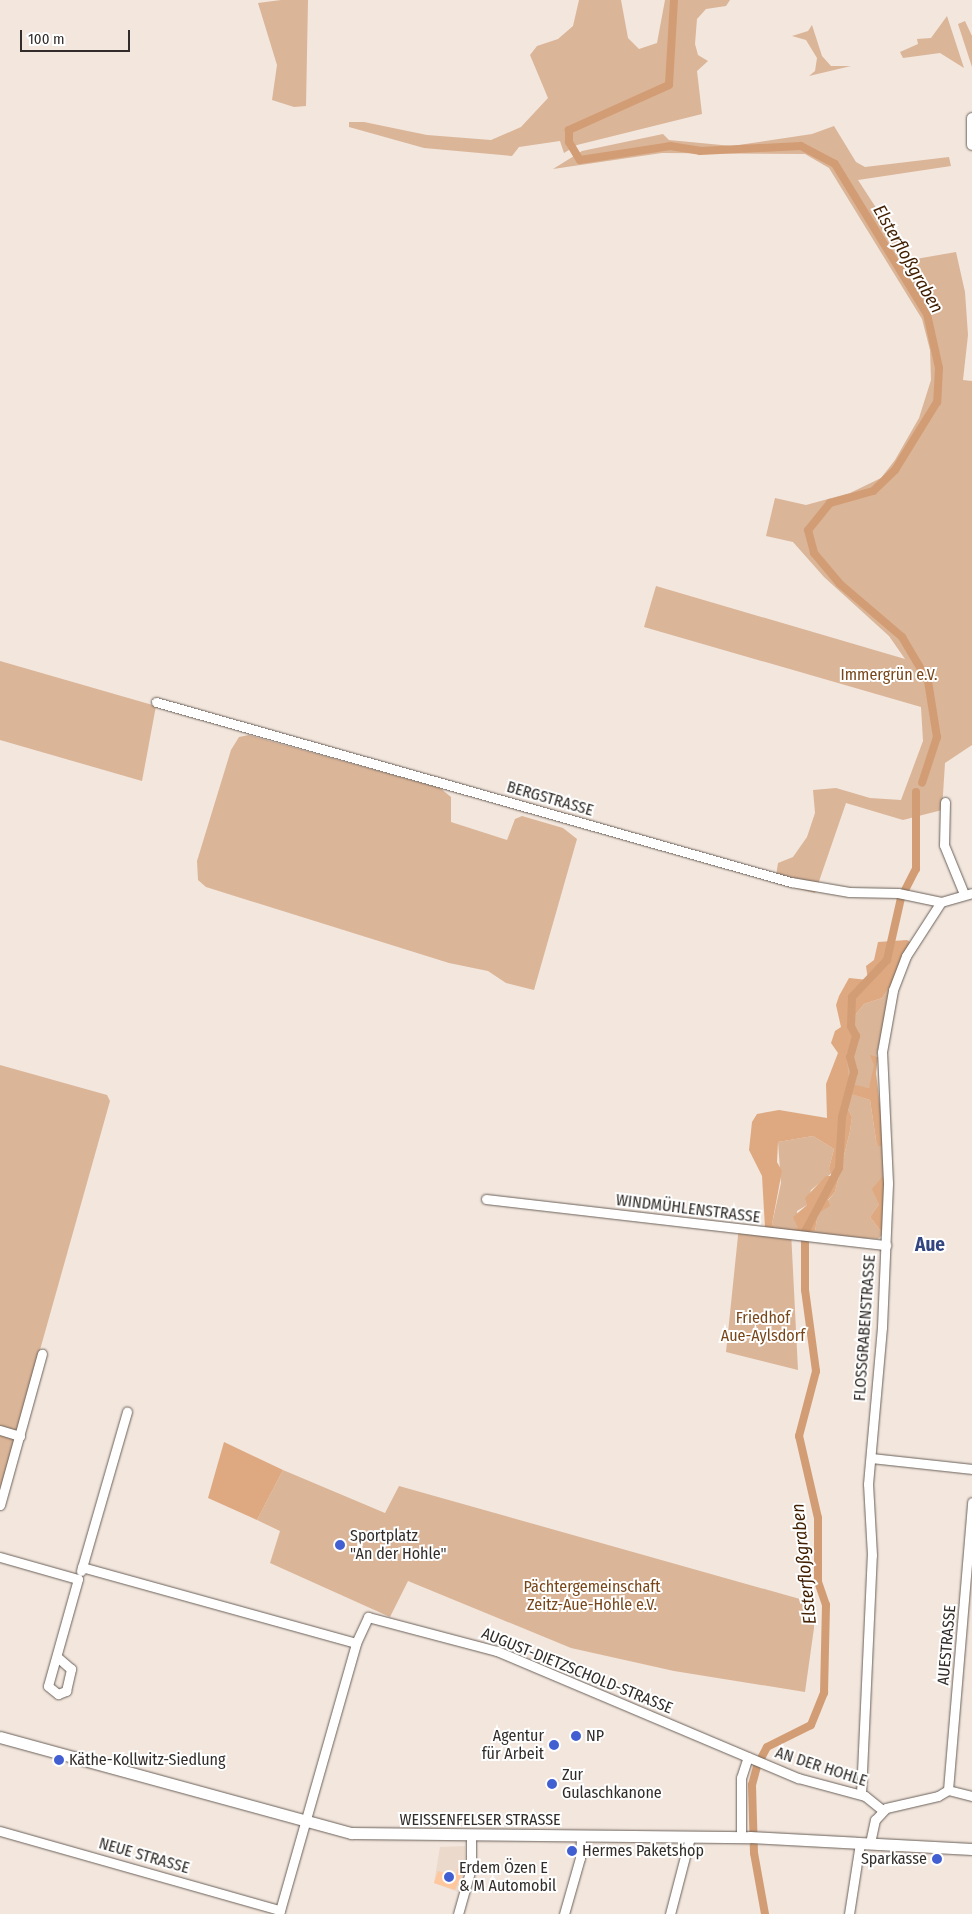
<!DOCTYPE html>
<meta charset="utf-8">
<style>
body{margin:0}
#map{position:relative;width:972px;height:1914px;overflow:hidden;background:#f2e6dd;font-family:"Fira Sans Condensed",sans-serif}
div>[style]{position:absolute}
[style*='--x']{left:calc(var(--x)*1px);top:calc(var(--y)*1px);width:calc(var(--w)*1px);rotate:calc(var(--a)*1deg)}
.built>*{inset:0;background:#ebd9cb}
.green>*{inset:0;background:#dbb598}
.forest>*{inset:0;background:#dea980}
.canal>*{height:8px;margin:-4px;padding:0 4px;transform-origin:4px;border-radius:4px;background:#d29d75}
.building>*{inset:0;background:#fec79d}
.roads{filter:drop-shadow(0 0 1px #6b6159) drop-shadow(0 0 1px #6b6159)}
.minor>*{height:9px;margin:-4.5px;padding:0 4.5px;transform-origin:4.5px;border-radius:4.5px;background:#fff}
.tertiary>*{height:11px;margin:-5.5px;padding:0 5.5px;transform-origin:5.5px;border-radius:5.5px;background:#fff}
.dots>*{width:14px;height:14px;translate:-50% -50%;box-sizing:border-box;border:2px solid #fff;border-radius:50%}
span{translate:-50% -50%;white-space:nowrap;text-align:center;line-height:1.15;-webkit-text-stroke:4px #fff;paint-order:stroke}
.park-label{font-size:16px;color:#794619}
.street-label{font-size:16px;color:#322d2a}
.poi-label{font-size:16px;color:#322d2a}
.left{translate:0 -50%;text-align:left}
.right{translate:-100% -50%;text-align:right}
.water-label{font-size:18px;color:#411f00;font-style:italic}
.quarter-label{font-size:19px;color:#33457f;font-weight:700}
.scale{position:absolute;left:20px;top:30px;width:110px;height:22px;box-sizing:border-box;border:2px solid #322d2a;border-top:0;padding-left:6px;font-size:15px;line-height:18px;white-space:nowrap;color:#322d2a;-webkit-text-stroke:4px #fff;paint-order:stroke}
</style>
<div id="map">
<div class="built">
<i style="clip-path:polygon(465px 1846px,466px 1866px,458px 1892px,434px 1883px,440px 1847px)"></i>
</div>
<div class="green">
<i style="clip-path:polygon(281px 0,308px 0,306px 106px,294px 107px,272px 100px,277px 65px,258px 3px)"></i>
<i style="clip-path:polygon(579px 0,621px 0,628px 38px,639px 49px,657px 43px,665px 0,730px 0,726px 6px,706px 9px,697px 19px,695px 44px,698px 55px,708px 61px,697px 71px,702px 114px,577px 145px,564px 153px,560px 141px,519px 147px,512px 156px,424px 148px,349px 127px,349px 122px,364px 122px,427px 135px,491px 140px,521px 127px,548px 98px,530px 55px,537px 46px,558px 39px,573px 26px)"></i>
<i style="clip-path:polygon(947px 16px,964px 68px,940px 53px,903px 58px,900px 52px,918px 44px,917px 39px,931px 38px)"></i>
<i style="clip-path:polygon(965px 21px,972px 36px,972px 67px,958px 24px)"></i>
<i style="clip-path:polygon(812px 25px,822px 56px,831px 66px,851px 66px,809px 76px,815px 71px,817px 58px,806px 40px,792px 36px,808px 31px)"></i>
<i style="clip-path:polygon(834px 126px,856px 162px,865px 167px,949px 157px,951px 166px,858px 180px,910px 260px,956px 252px,965px 292px,968px 335px,963px 380px,972px 381px,972px 745px,945px 763px,942px 810px,903px 820px,846px 803px,815px 893px,775px 883px,778px 863px,793px 857px,807px 837px,815px 813px,813px 790px,836px 788px,870px 798px,901px 800px,923px 741px,921px 707px,644px 627px,656px 586px,905px 659px,889px 636px,824px 577px,793px 542px,766px 536px,775px 498px,806px 505px,850px 493px,881px 478px,895px 460px,919px 418px,931px 380px,930px 350px,922px 319px,829px 168px,805px 154px,662px 153px,553px 169px,582px 151px,663px 134px,669px 140px,732px 146px,812px 134px)"></i>
<i style="clip-path:polygon(0 661px,156px 706px,142px 781px,0 740px)"></i>
<i style="clip-path:polygon(249px 735px,440px 788px,451px 797px,451px 822px,507px 840px,515px 819px,522px 816px,563px 828px,577px 839px,534px 990px,506px 983px,488px 971px,449px 963px,206px 887px,198px 880px,197px 861px,231px 750px,239px 737px)"></i>
<i style="clip-path:polygon(891px 985px,871px 1084px,869px 1088px,857px 1087px,850px 1084px,846px 1062px,856px 1014px,864px 1004px,882px 998px)"></i>
<i style="clip-path:polygon(0 1065px,107px 1095px,110px 1101px,0 1492px)"></i>
<i style="clip-path:polygon(852px 1094px,870px 1100px,876px 1140px,878px 1145px,885px 1146px,887px 1177px,879px 1204px,870px 1217px,883px 1234px,878px 1239px,807px 1234px,815px 1231px,818px 1213px,835px 1192px,850px 1131px,852px 1117px,846px 1105px)"></i>
<i style="clip-path:polygon(813px 1136px,834px 1149px,829px 1168px,833px 1172px,811px 1190px,807px 1205px,797px 1211px,798px 1228px,779px 1230px,791px 1231px,798px 1370px,726px 1352px,739px 1226px,775px 1229px,772px 1224px,781px 1183px,778px 1142px)"></i>
<i style="clip-path:polygon(283px 1470px,385px 1513px,399px 1486px,807px 1601px,814px 1612px,814px 1628px,805px 1692px,674px 1671px,571px 1648px,408px 1581px,390px 1617px,270px 1563px,280px 1531px,257px 1520px)"></i>
</div>
<div class="forest">
<i style="clip-path:polygon(907px 940px,910px 942px,891px 985px,882px 998px,864px 1004px,856px 1014px,852px 1044px,846px 1055px,850px 1084px,869px 1088px,874px 1065px,870px 1055px,878px 1057px,876px 1073px,885px 1146px,878px 1146px,876px 1140px,870px 1100px,851px 1094px,846px 1105px,852px 1117px,850px 1131px,835px 1192px,828px 1200px,830px 1206px,818px 1213px,815px 1231px,807px 1234px,779px 1230px,798px 1228px,793px 1217px,807px 1205px,805px 1198px,826px 1176px,832px 1176px,829px 1168px,834px 1149px,813px 1136px,778px 1142px,777px 1162px,782px 1171px,772px 1224px,775px 1229px,765px 1228px,762px 1176px,749px 1150px,752px 1122px,757px 1114px,779px 1110px,827px 1118px,826px 1084px,838px 1053px,831px 1043px,835px 1031px,841px 1027px,836px 1005px,839px 996px,849px 978px,868px 980px,866px 966px,874px 960px,878px 942px)"></i>
<i style="clip-path:polygon(883px 1176px,887px 1177px,883px 1234px,870px 1217px,879px 1204px,872px 1189px)"></i>
<i style="clip-path:polygon(224px 1442px,283px 1470px,257px 1520px,208px 1498px)"></i>
</div>
<div class="canal">
<i style="--x:674;--y:0;--w:85;--a:93.4"></i>
<i style="--x:669;--y:85;--w:110;--a:155.8"></i>
<i style="--x:569;--y:130;--w:12;--a:90"></i>
<i style="--x:569;--y:142;--w:21;--a:59"></i>
<i style="--x:580;--y:160;--w:91;--a:-8.8"></i>
<i style="--x:670;--y:146;--w:30;--a:9"></i>
<i style="--x:700;--y:151;--w:101;--a:-2.8"></i>
<i style="--x:801;--y:146;--w:38;--a:28"></i>
<i style="--x:835;--y:164;--w:176;--a:58.5"></i>
<i style="--x:927;--y:314;--w:55;--a:77.5"></i>
<i style="--x:939;--y:368;--w:34;--a:93"></i>
<i style="--x:937;--y:402;--w:80;--a:121.7"></i>
<i style="--x:895;--y:470;--w:30;--a:136"></i>
<i style="--x:873;--y:491;--w:45;--a:164.4"></i>
<i style="--x:830;--y:503;--w:35;--a:129"></i>
<i style="--x:808;--y:530;--w:24;--a:75"></i>
<i style="--x:814;--y:553;--w:40;--a:50"></i>
<i style="--x:840;--y:584;--w:82;--a:40.5"></i>
<i style="--x:902;--y:637;--w:51;--a:59.4"></i>
<i style="--x:928;--y:681;--w:57;--a:80.9"></i>
<i style="--x:937;--y:737;--w:48;--a:108.1"></i>
<i style="--x:765;--y:1914;--w:62;--a:-100.2"></i>
<i style="--x:754;--y:1853;--w:68;--a:-91.7"></i>
<i style="--x:752;--y:1785;--w:20;--a:-75"></i>
<i style="--x:757;--y:1766;--w:21;--a:-62"></i>
<i style="--x:767;--y:1747;--w:49;--a:-26.6"></i>
<i style="--x:811;--y:1725;--w:35;--a:-68"></i>
<i style="--x:824;--y:1693;--w:88;--a:-88.7"></i>
<i style="--x:826;--y:1605;--w:24;--a:-109"></i>
<i style="--x:818;--y:1582;--w:64;--a:-90"></i>
<i style="--x:818;--y:1518;--w:84;--a:-103"></i>
<i style="--x:799;--y:1436;--w:67;--a:-75.3"></i>
<i style="--x:816;--y:1371;--w:82;--a:-97.7"></i>
<i style="--x:805;--y:1290;--w:58;--a:-90"></i>
<i style="--x:805;--y:1232;--w:72;--a:-62"></i>
<i style="--x:839;--y:1168;--w:51;--a:-86.6"></i>
<i style="--x:842;--y:1117;--w:47;--a:-75.1"></i>
<i style="--x:854;--y:1072;--w:16;--a:-105"></i>
<i style="--x:850;--y:1057;--w:22;--a:-74"></i>
<i style="--x:856;--y:1036;--w:11;--a:-117"></i>
<i style="--x:851;--y:1026;--w:29;--a:-88"></i>
<i style="--x:852;--y:997;--w:51;--a:-46.6"></i>
<i style="--x:887;--y:960;--w:64;--a:-77.3"></i>
<i style="--x:901;--y:898;--w:33;--a:-63"></i>
<i style="--x:916;--y:869;--w:77;--a:-90"></i>
</div>
<div class="building">
<i style="clip-path:polygon(549px 1777px,559px 1780px,555px 1791px,545px 1788px)"></i>
<i style="clip-path:polygon(459px 1865px,465px 1867px,455px 1890px,434px 1883px,438px 1871px,455px 1876px)"></i>
</div>
<div class="roads">
<div class="minor">
<i style="--x:156;--y:702;--w:660;--a:15.83"></i>
<i style="--x:791;--y:882;--w:59;--a:9.8"></i>
<i style="--x:849;--y:892;--w:49;--a:1.2"></i>
<i style="--x:898;--y:893;--w:44;--a:11.8"></i>
<i style="--x:945;--y:802;--w:43;--a:91.3"></i>
<i style="--x:944;--y:845;--w:53;--a:67.8"></i>
<i style="--x:486;--y:1199;--w:403;--a:6.6"></i>
<i style="--x:0;--y:1430;--w:21;--a:17"></i>
<i style="--x:871;--y:1458;--w:102;--a:6.2"></i>
<i style="--x:0;--y:1505;--w:157;--a:-74.5"></i>
<i style="--x:0;--y:1557;--w:81;--a:15.8"></i>
<i style="--x:78;--y:1579;--w:111;--a:105.7"></i>
<i style="--x:48;--y:1686;--w:13;--a:39"></i>
<i style="--x:58;--y:1694;--w:9;--a:-21"></i>
<i style="--x:66;--y:1691;--w:23;--a:-77"></i>
<i style="--x:71;--y:1669;--w:18;--a:-139"></i>
<i style="--x:82;--y:1567;--w:284;--a:15.5"></i>
<i style="--x:81;--y:1571;--w:166;--a:-73.9"></i>
<i style="--x:948;--y:1790;--w:289;--a:-85.2"></i>
<i style="--x:861;--y:1794;--w:239;--a:-87.4"></i>
<i style="--x:872;--y:1555;--w:71;--a:-93.2"></i>
<i style="--x:868;--y:1484;--w:158;--a:-84.9"></i>
<i style="--x:882;--y:1327;--w:144;--a:-87.6"></i>
<i style="--x:888;--y:1183;--w:131;--a:-92.6"></i>
<i style="--x:882;--y:1052;--w:63;--a:-79.9"></i>
<i style="--x:893;--y:990;--w:36;--a:-69"></i>
<i style="--x:906;--y:956;--w:64;--a:-57.1"></i>
<i style="--x:941;--y:902;--w:32;--a:-16"></i>
<i style="--x:0;--y:1831;--w:291;--a:15.8"></i>
<i style="--x:741;--y:1837;--w:59;--a:-90"></i>
<i style="--x:741;--y:1778;--w:22;--a:-72"></i>
<i style="--x:870;--y:1843;--w:24;--a:-78"></i>
<i style="--x:875;--y:1820;--w:16;--a:-47"></i>
<i style="--x:886;--y:1808;--w:53;--a:-13"></i>
<i style="--x:938;--y:1796;--w:12;--a:-31"></i>
<i style="--x:948;--y:1790;--w:25;--a:14"></i>
<i style="--x:279;--y:1914;--w:282;--a:-74.1"></i>
<i style="--x:356;--y:1643;--w:29;--a:-65"></i>
<i style="--x:368;--y:1617;--w:133;--a:14.8"></i>
<i style="--x:497;--y:1651;--w:327;--a:22.9"></i>
<i style="--x:798;--y:1778;--w:69;--a:15"></i>
<i style="--x:865;--y:1796;--w:22;--a:39"></i>
<i style="--x:458;--y:1914;--w:48;--a:-74.2"></i>
<i style="--x:471;--y:1868;--w:32;--a:-90"></i>
<i style="--x:564;--y:1914;--w:58;--a:-74.1"></i>
<i style="--x:580;--y:1858;--w:22;--a:-87"></i>
<i style="--x:670;--y:1914;--w:80;--a:-75.4"></i>
<i style="--x:849;--y:1914;--w:72;--a:-81.2"></i>
</div>
<div class="tertiary">
<i style="--x:972;--y:118;--w:26;--a:90"></i>
<i style="--x:0;--y:1737;--w:364;--a:15.3"></i>
<i style="--x:351;--y:1833;--w:399;--a:0.6"></i>
<i style="--x:750;--y:1837;--w:222;--a:3.1"></i>
</div>
</div>
<div class="dots">
<i style="left:340px;top:1545px;background:#425fd2"></i>
<i style="left:576px;top:1736px;background:#425fd2"></i>
<i style="left:554px;top:1745px;background:#425fd2"></i>
<i style="left:59px;top:1760px;background:#425fd2"></i>
<i style="left:552px;top:1784px;background:#425fd2"></i>
<i style="left:572px;top:1851px;background:#425fd2"></i>
<i style="left:937px;top:1859px;background:#425fd2"></i>
<i style="left:449px;top:1877px;background:#425fd2"></i>
</div>
<div class="park-label">
<span style="left:889px;top:675px">Immergrün e.V.</span>
<span style="left:763px;top:1327px">Friedhof<br>Aue-Aylsdorf</span>
<span style="left:592px;top:1596px">Pächtergemeinschaft<br>Zeitz-Aue-Hohle e.V.</span>
</div>
<div class="street-label">
<span style="left:550px;top:799px;rotate:16deg">BERGSTRASSE</span>
<span style="left:688px;top:1209px;rotate:7deg">WINDMÜHLENSTRASSE</span>
<span style="left:865px;top:1328px;rotate:-86deg">FLOSSGRABENSTRASSE</span>
<span style="left:947px;top:1645px;rotate:-85deg">AUESTRASSE</span>
<span style="left:577px;top:1671px;rotate:22deg">AUGUST-DIETZSCHOLD-STRASSE</span>
<span style="left:821px;top:1767px;rotate:18deg">AN DER HOHLE</span>
<span style="left:480px;top:1820px">WEISSENFELSER STRASSE</span>
<span style="left:144px;top:1856px;rotate:16deg">NEUE STRASSE</span>
</div>
<div class="poi-label">
<span class="left" style="left:350px;top:1545px">Sportplatz<br>"An der Hohle"</span>
<span class="right" style="left:544px;top:1745px">Agentur<br>für Arbeit</span>
<span class="left" style="left:586px;top:1736px">NP</span>
<span class="left" style="left:69px;top:1760px">Käthe-Kollwitz-Siedlung</span>
<span class="left" style="left:562px;top:1784px">Zur<br>Gulaschkanone</span>
<span class="left" style="left:582px;top:1851px">Hermes Paketshop</span>
<span class="right" style="left:927px;top:1859px">Sparkasse</span>
<span class="left" style="left:459px;top:1877px">Erdem Özen E<br>&amp; M Automobil</span>
</div>
<div class="water-label">
<span style="left:908px;top:259px;rotate:60deg">Elsterfloßgraben</span>
<span style="left:804px;top:1564px;rotate:-96deg">Elsterfloßgraben</span>
</div>
<div class="quarter-label">
<span style="left:930px;top:1245px">Aue</span>
</div>
<div class="scale">100 m</div>
</div>
